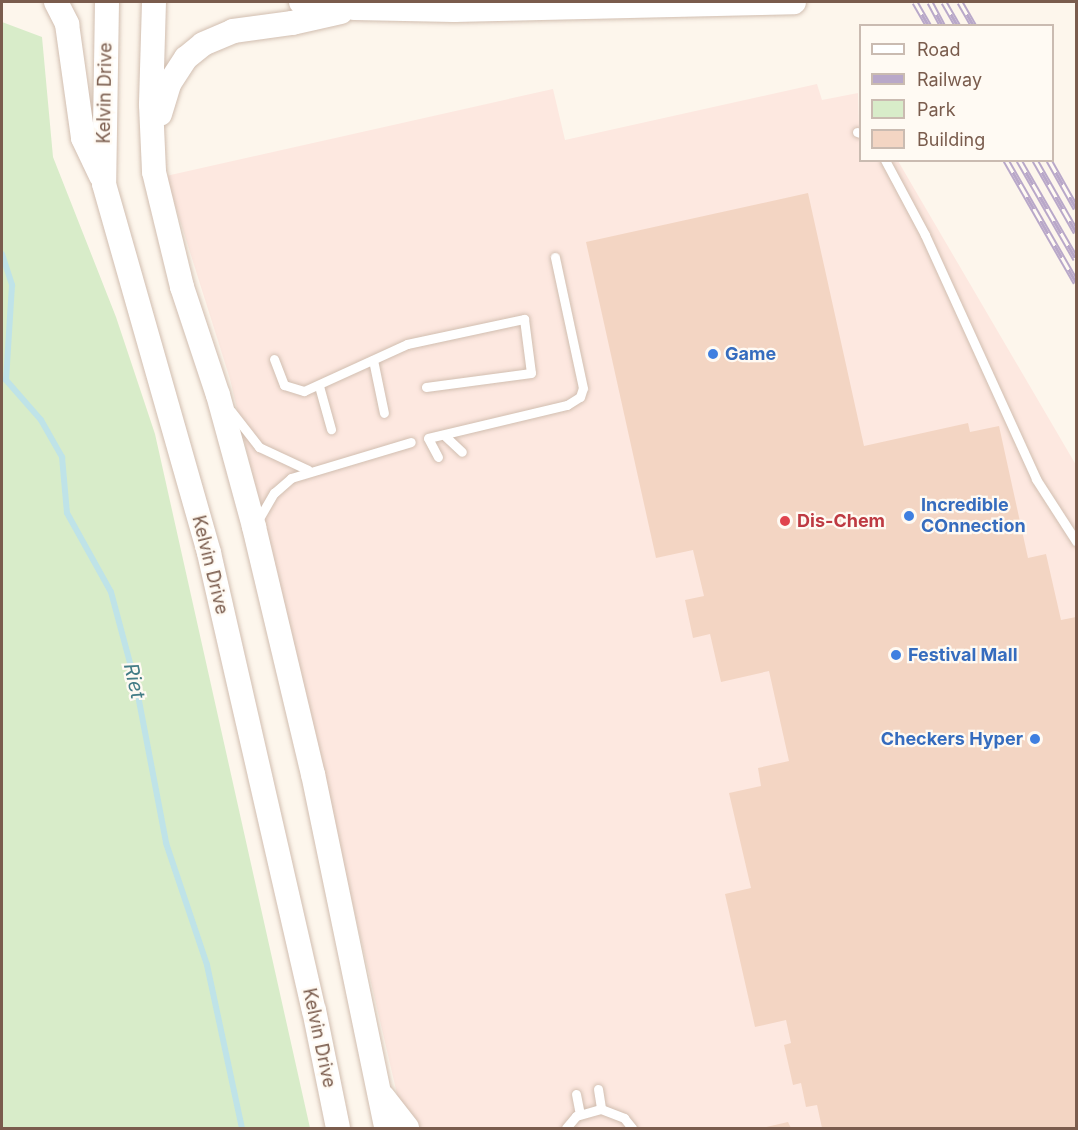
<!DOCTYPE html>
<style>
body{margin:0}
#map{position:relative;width:1078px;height:1130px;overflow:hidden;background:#fdf6ec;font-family:Inter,sans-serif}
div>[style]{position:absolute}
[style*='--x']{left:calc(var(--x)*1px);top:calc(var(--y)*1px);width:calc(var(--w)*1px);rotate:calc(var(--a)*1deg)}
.commercial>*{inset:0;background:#fde8e0}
.green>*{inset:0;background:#d8ecc9}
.stream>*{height:6px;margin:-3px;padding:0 3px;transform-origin:3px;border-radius:3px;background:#bfe3e8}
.building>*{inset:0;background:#f3d5c3}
.roads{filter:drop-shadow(0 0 2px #d1beb0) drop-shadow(0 0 2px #d1beb0)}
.lane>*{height:9px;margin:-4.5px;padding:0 4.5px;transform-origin:4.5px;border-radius:4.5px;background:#fff}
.secondary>*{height:24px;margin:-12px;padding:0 12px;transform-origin:12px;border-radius:12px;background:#fff}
.rail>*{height:7px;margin-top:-3.5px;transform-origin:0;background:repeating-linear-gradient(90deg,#fffaf3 0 14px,#b9a8c9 0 28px);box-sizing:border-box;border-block:2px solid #b9a8c9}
.dots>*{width:16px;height:16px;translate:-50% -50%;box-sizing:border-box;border:3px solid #fffaf3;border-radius:50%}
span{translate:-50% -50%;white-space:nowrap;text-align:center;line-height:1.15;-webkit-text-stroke:4.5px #fffaf3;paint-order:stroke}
.street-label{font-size:18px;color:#7a5c4d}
.shop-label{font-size:18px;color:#366cbe;font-weight:700}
.left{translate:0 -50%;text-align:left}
.right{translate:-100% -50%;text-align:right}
.health-label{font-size:18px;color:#be3a42;font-weight:700}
.water-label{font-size:20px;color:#437c86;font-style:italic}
.frame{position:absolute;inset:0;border:3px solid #7a5c4d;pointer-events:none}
.legend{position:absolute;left:859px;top:24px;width:195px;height:138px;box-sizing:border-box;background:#fffaf3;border:2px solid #cabbb1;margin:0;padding:8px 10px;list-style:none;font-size:18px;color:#7a5c4d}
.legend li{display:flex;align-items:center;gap:12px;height:30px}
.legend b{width:30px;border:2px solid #cabbb1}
</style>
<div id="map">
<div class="commercial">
<i style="clip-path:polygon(817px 84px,822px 100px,858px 93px,860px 160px,898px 161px,1076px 465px,1076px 1128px,405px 1128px,230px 379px,166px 176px,553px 89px,565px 140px)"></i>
</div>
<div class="green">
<i style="clip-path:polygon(2px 22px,42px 37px,53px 157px,116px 317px,155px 434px,310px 1128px,2px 1128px)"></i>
</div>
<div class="stream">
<i style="--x:2;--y:254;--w:33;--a:72"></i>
<i style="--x:12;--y:285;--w:95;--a:93.6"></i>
<i style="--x:6;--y:380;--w:53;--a:48.8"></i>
<i style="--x:41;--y:420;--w:43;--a:60.4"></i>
<i style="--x:62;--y:457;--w:56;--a:84.9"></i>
<i style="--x:67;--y:513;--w:90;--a:60.9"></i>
<i style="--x:111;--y:592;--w:96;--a:75"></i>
<i style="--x:136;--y:685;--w:161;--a:79.2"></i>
<i style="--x:166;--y:843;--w:129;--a:71.4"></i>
<i style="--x:207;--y:965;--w:167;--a:77.9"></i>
</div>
<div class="building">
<i style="clip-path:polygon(808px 193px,864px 446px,968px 423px,970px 432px,999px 426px,1028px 558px,1046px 554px,1061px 620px,1076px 617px,1076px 1128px,822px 1128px,817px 1105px,806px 1107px,801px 1083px,793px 1085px,784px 1045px,791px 1043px,786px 1020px,755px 1027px,725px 894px,751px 888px,729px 793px,761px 786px,758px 768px,789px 761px,769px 671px,721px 682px,710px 634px,693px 638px,685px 600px,704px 596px,693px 550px,656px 558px,586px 242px)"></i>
<i style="clip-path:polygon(788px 1122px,791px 1128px,762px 1128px)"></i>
</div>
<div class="roads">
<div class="lane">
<i style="--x:857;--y:132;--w:3;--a:18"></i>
<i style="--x:885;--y:160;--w:85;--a:61.9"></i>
<i style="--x:925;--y:235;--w:268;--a:65.5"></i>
<i style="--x:1036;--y:479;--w:74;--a:57.2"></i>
<i style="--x:274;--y:359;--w:28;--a:69"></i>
<i style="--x:284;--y:385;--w:21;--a:17"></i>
<i style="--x:304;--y:391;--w:113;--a:-24.5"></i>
<i style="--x:407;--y:344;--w:120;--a:-12.1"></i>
<i style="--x:524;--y:319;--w:54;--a:82.6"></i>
<i style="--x:531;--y:373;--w:106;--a:172.4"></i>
<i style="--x:373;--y:360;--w:54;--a:78.3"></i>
<i style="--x:319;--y:386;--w:45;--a:74.4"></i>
<i style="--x:231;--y:411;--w:46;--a:52.1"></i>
<i style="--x:259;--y:447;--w:54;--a:25.1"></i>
<i style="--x:445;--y:436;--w:23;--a:43"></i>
<i style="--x:438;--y:457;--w:21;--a:-118"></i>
<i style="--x:428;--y:438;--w:143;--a:-13.4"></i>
<i style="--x:567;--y:405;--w:15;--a:-32"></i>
<i style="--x:580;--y:397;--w:9;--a:-72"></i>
<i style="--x:583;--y:388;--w:134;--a:-102.1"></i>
<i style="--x:257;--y:522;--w:34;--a:-60"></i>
<i style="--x:274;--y:493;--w:23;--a:-41"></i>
<i style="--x:291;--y:478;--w:125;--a:-16.7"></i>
<i style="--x:598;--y:1089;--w:20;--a:81"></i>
<i style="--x:576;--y:1094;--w:20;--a:79"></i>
<i style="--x:566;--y:1128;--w:16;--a:-50"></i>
<i style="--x:576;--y:1116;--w:26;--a:-16"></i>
<i style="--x:601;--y:1109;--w:25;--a:21"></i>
<i style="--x:624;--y:1118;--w:13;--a:51"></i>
</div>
<div class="secondary">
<i style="--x:56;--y:2;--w:25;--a:63"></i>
<i style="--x:67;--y:24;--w:115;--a:82"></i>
<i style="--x:83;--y:138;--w:42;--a:64.7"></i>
<i style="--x:107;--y:2;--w:182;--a:90.9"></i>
<i style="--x:104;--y:184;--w:384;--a:74.1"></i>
<i style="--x:209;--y:553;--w:469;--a:77.1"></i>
<i style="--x:314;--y:1010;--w:120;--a:78.5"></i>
<i style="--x:154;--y:2;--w:103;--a:91.7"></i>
<i style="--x:151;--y:105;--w:67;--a:87.4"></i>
<i style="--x:154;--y:172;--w:118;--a:76.3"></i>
<i style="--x:182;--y:287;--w:114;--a:71.6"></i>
<i style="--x:218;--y:395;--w:137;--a:74.7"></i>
<i style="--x:254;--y:527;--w:254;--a:76.6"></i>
<i style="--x:313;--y:774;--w:361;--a:78.3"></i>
<i style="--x:301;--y:2;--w:54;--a:6.3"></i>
<i style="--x:355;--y:8;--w:99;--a:1.2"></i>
<i style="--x:454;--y:10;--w:340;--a:-1.3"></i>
<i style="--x:160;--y:114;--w:31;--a:-73"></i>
<i style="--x:169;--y:84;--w:31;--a:-57"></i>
<i style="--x:186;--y:58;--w:22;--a:-39"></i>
<i style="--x:203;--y:44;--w:33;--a:-23"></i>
<i style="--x:233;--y:31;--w:60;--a:-7.7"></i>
<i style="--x:292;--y:23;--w:50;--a:-12.7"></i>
<i style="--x:383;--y:1097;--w:39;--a:52"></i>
</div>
</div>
<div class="rail">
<i style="--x:915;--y:2;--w:28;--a:60"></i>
<i style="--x:930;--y:2;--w:27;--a:62"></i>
<i style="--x:944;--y:2;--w:28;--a:60"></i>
<i style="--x:960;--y:2;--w:28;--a:60"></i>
<i style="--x:1006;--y:160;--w:141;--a:60.2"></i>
<i style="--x:1019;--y:160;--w:114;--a:60.1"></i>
<i style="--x:1035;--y:160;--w:83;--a:60.3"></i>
<i style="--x:1049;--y:160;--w:55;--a:60.6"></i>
</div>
<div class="dots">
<i style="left:713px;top:354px;background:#3f7fe0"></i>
<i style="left:909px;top:516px;background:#3f7fe0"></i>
<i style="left:785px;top:521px;background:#e0444e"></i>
<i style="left:896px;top:655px;background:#3f7fe0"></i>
<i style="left:1035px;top:739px;background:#3f7fe0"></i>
</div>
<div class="street-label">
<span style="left:105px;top:93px;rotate:-89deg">Kelvin Drive</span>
<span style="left:210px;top:565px;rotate:76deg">Kelvin Drive</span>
<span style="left:319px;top:1038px;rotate:78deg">Kelvin Drive</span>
</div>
<div class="shop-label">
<span class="left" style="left:725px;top:354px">Game</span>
<span class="left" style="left:921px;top:516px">Incredible<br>COnnection</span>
<span class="left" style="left:908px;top:655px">Festival Mall</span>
<span class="right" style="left:1023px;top:739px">Checkers Hyper</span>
</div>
<div class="health-label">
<span class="left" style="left:797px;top:521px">Dis-Chem</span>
</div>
<div class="water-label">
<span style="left:134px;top:681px;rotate:77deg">Riet</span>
</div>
<div class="frame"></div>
<ul class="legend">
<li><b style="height:8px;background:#fff"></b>Road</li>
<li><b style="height:8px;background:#b9a8c9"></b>Railway</li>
<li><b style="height:16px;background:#d8ecc9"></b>Park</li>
<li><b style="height:16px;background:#f3d5c3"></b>Building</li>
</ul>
</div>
